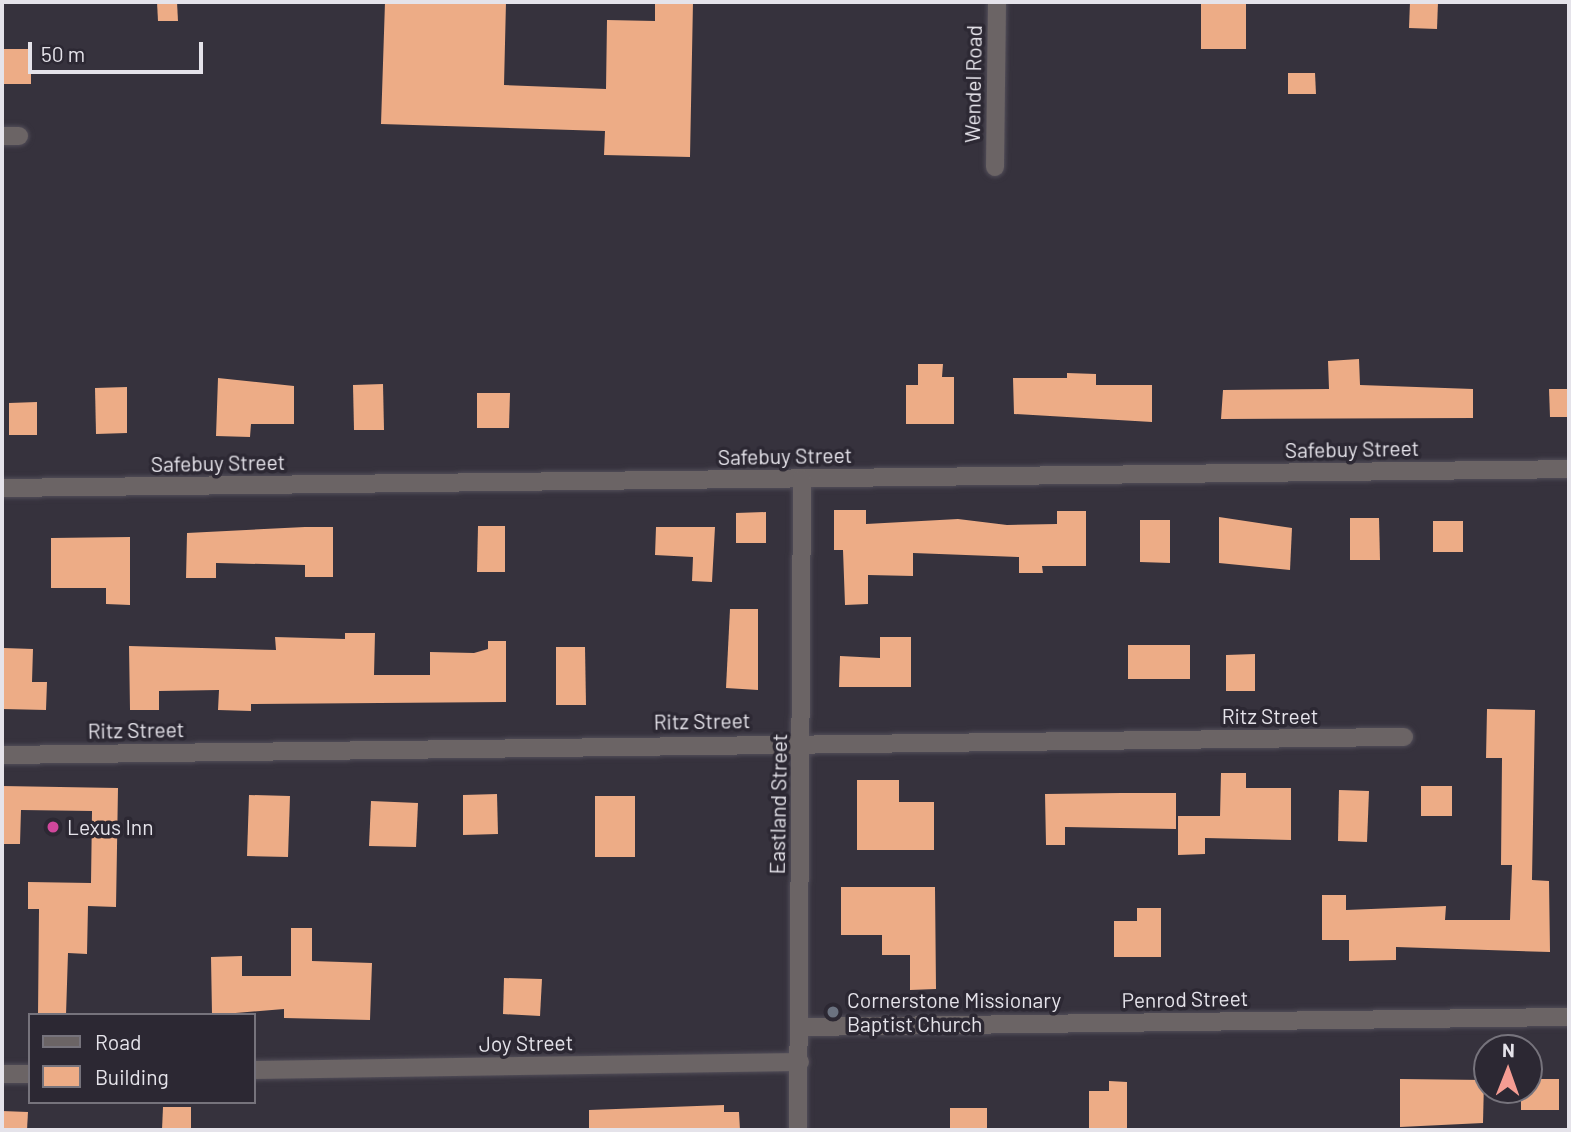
<!DOCTYPE html>
<style>
body{margin:0}
#map{position:relative;width:1571px;height:1132px;overflow:hidden;background:#36323d;font-family:Barlow,sans-serif}
div>[style]{position:absolute}
[style*='--x']{left:calc(var(--x)*1px);top:calc(var(--y)*1px);width:calc(var(--w)*1px);rotate:calc(var(--a)*1deg)}
.building>*{inset:0;background:#edac86}
.roads{filter:drop-shadow(0 0 2px #524e59) drop-shadow(0 0 2px #524e59)}
.street>*{height:18px;margin:-9px;padding:0 9px;transform-origin:9px;border-radius:9px;background:#6b6465}
.dots>*{width:19px;height:19px;translate:-50% -50%;box-sizing:border-box;border:4px solid #2c2833;border-radius:50%}
span{translate:-50% -50%;white-space:nowrap;text-align:center;line-height:1.15;-webkit-text-stroke:7px #2c2833;paint-order:stroke}
.street-label{font-size:21px;color:#e5e3ea}
.poi-label{font-size:21px;color:#e5e3ea}
.left{translate:0 -50%;text-align:left}
.frame{position:absolute;inset:0;border:4px solid #e5e3ea;pointer-events:none}
.legend{position:absolute;left:28px;top:1013px;width:228px;height:91px;box-sizing:border-box;background:#2c2833;border:2px solid #76737c;margin:0;padding:9px 12px;list-style:none;font-size:21px;color:#e5e3ea}
.legend li{display:flex;align-items:center;gap:14px;height:35px}
.legend b{width:35px;border:2px solid #76737c}
.north{position:absolute;left:1473px;top:1034px;width:70px;height:70px;box-sizing:border-box;background:#2c2833;border:2px solid #76737c;border-radius:50%;rotate:1deg;font-size:19px;font-weight:700;line-height:28px;text-align:center;color:#e5e3ea}
.north::after{content:'';display:block;margin:auto;width:24px;height:32px;background:#f59c93;clip-path:polygon(50% 0,100% 100%,50% 72%,0 100%)}
.scale{position:absolute;left:28px;top:42px;width:175px;height:32px;box-sizing:border-box;border:4px solid #e5e3ea;border-top:0;padding-left:9px;font-size:21px;line-height:24px;white-space:nowrap;color:#e5e3ea;-webkit-text-stroke:5px #2c2833;paint-order:stroke}
</style>
<div id="map">
<div class="building">
<i style="clip-path:polygon(157px 2px,177px 2px,178px 21px,158px 21px)"></i>
<i style="clip-path:polygon(385px 2px,506px 2px,504px 85px,606px 89px,607px 20px,655px 21px,655px 2px,693px 2px,690px 157px,604px 155px,605px 131px,381px 124px)"></i>
<i style="clip-path:polygon(1201px 2px,1246px 2px,1246px 49px,1201px 49px)"></i>
<i style="clip-path:polygon(1410px 2px,1438px 2px,1437px 29px,1409px 28px)"></i>
<i style="clip-path:polygon(2px 49px,31px 49px,31px 84px,2px 84px)"></i>
<i style="clip-path:polygon(1288px 73px,1315px 73px,1316px 94px,1288px 94px)"></i>
<i style="clip-path:polygon(1359px 359px,1360px 385px,1473px 389px,1473px 418px,1221px 419px,1223px 390px,1329px 389px,1328px 361px)"></i>
<i style="clip-path:polygon(918px 364px,943px 364px,942px 377px,954px 377px,954px 424px,906px 424px,906px 385px,918px 385px)"></i>
<i style="clip-path:polygon(1067px 373px,1096px 374px,1096px 385px,1152px 385px,1152px 422px,1014px 414px,1013px 378px,1067px 378px)"></i>
<i style="clip-path:polygon(218px 378px,294px 386px,294px 424px,251px 424px,250px 437px,216px 436px)"></i>
<i style="clip-path:polygon(383px 384px,384px 430px,354px 430px,353px 385px)"></i>
<i style="clip-path:polygon(127px 387px,127px 433px,96px 434px,95px 388px)"></i>
<i style="clip-path:polygon(1549px 389px,1569px 389px,1569px 417px,1550px 417px)"></i>
<i style="clip-path:polygon(477px 393px,510px 393px,509px 428px,477px 428px)"></i>
<i style="clip-path:polygon(37px 402px,37px 435px,9px 435px,9px 403px)"></i>
<i style="clip-path:polygon(834px 510px,866px 510px,866px 524px,958px 519px,1007px 525px,1057px 524px,1057px 511px,1086px 511px,1086px 566px,1042px 566px,1043px 573px,1019px 573px,1019px 557px,913px 553px,913px 576px,868px 575px,868px 604px,845px 605px,843px 550px,834px 550px)"></i>
<i style="clip-path:polygon(766px 512px,766px 543px,736px 543px,736px 513px)"></i>
<i style="clip-path:polygon(1219px 517px,1292px 528px,1290px 570px,1219px 563px)"></i>
<i style="clip-path:polygon(1350px 518px,1379px 518px,1380px 560px,1350px 560px)"></i>
<i style="clip-path:polygon(1140px 520px,1170px 520px,1170px 563px,1140px 562px)"></i>
<i style="clip-path:polygon(1433px 521px,1463px 521px,1463px 552px,1433px 552px)"></i>
<i style="clip-path:polygon(478px 526px,505px 526px,505px 572px,477px 572px)"></i>
<i style="clip-path:polygon(305px 527px,333px 527px,333px 577px,305px 577px,305px 565px,216px 563px,216px 578px,186px 578px,187px 533px)"></i>
<i style="clip-path:polygon(656px 527px,715px 527px,712px 582px,692px 581px,693px 557px,655px 555px)"></i>
<i style="clip-path:polygon(130px 537px,130px 605px,106px 604px,106px 588px,51px 588px,51px 538px)"></i>
<i style="clip-path:polygon(730px 609px,758px 609px,758px 690px,726px 688px)"></i>
<i style="clip-path:polygon(345px 633px,375px 633px,374px 675px,430px 675px,430px 652px,474px 653px,488px 649px,488px 641px,506px 641px,506px 702px,251px 704px,251px 711px,218px 710px,219px 690px,159px 691px,159px 710px,130px 710px,129px 646px,276px 650px,275px 637px,345px 639px)"></i>
<i style="clip-path:polygon(880px 637px,911px 637px,911px 687px,839px 687px,840px 656px,880px 658px)"></i>
<i style="clip-path:polygon(1128px 645px,1190px 645px,1190px 679px,1128px 679px)"></i>
<i style="clip-path:polygon(556px 647px,585px 647px,586px 705px,556px 705px)"></i>
<i style="clip-path:polygon(4px 648px,33px 649px,32px 682px,47px 682px,46px 710px,2px 709px)"></i>
<i style="clip-path:polygon(1255px 654px,1255px 691px,1226px 691px,1226px 655px)"></i>
<i style="clip-path:polygon(1487px 709px,1535px 710px,1532px 880px,1549px 881px,1550px 952px,1396px 947px,1396px 960px,1349px 961px,1349px 940px,1322px 940px,1322px 895px,1346px 895px,1346px 910px,1446px 906px,1445px 920px,1510px 920px,1512px 865px,1501px 865px,1502px 758px,1486px 758px)"></i>
<i style="clip-path:polygon(1221px 773px,1246px 773px,1246px 788px,1291px 788px,1291px 840px,1205px 838px,1205px 854px,1178px 855px,1178px 816px,1220px 816px)"></i>
<i style="clip-path:polygon(857px 780px,899px 780px,899px 802px,934px 802px,934px 850px,857px 850px)"></i>
<i style="clip-path:polygon(2px 786px,118px 788px,116px 907px,88px 906px,87px 954px,68px 953px,66px 1015px,38px 1015px,39px 909px,28px 909px,28px 882px,91px 883px,92px 811px,21px 810px,20px 844px,2px 844px)"></i>
<i style="clip-path:polygon(1421px 786px,1452px 786px,1452px 816px,1421px 816px)"></i>
<i style="clip-path:polygon(1339px 790px,1369px 791px,1367px 842px,1338px 841px)"></i>
<i style="clip-path:polygon(1121px 793px,1176px 793px,1176px 829px,1065px 827px,1065px 845px,1046px 845px,1045px 794px)"></i>
<i style="clip-path:polygon(497px 794px,498px 834px,463px 835px,463px 795px)"></i>
<i style="clip-path:polygon(249px 795px,290px 796px,288px 857px,247px 856px)"></i>
<i style="clip-path:polygon(595px 796px,635px 796px,635px 857px,595px 857px)"></i>
<i style="clip-path:polygon(371px 801px,418px 803px,416px 847px,369px 846px)"></i>
<i style="clip-path:polygon(841px 887px,935px 887px,936px 989px,910px 990px,910px 955px,882px 955px,882px 935px,841px 935px)"></i>
<i style="clip-path:polygon(1137px 908px,1161px 908px,1161px 957px,1114px 957px,1114px 921px,1137px 921px)"></i>
<i style="clip-path:polygon(291px 928px,312px 928px,312px 961px,372px 963px,370px 1020px,284px 1018px,284px 1009px,212px 1015px,211px 957px,242px 956px,242px 976px,291px 976px)"></i>
<i style="clip-path:polygon(504px 978px,542px 979px,540px 1016px,503px 1014px)"></i>
<i style="clip-path:polygon(1400px 1079px,1484px 1080px,1483px 1123px,1400px 1127px)"></i>
<i style="clip-path:polygon(1529px 1079px,1559px 1079px,1559px 1110px,1521px 1110px,1521px 1090px,1529px 1090px)"></i>
<i style="clip-path:polygon(1109px 1081px,1127px 1082px,1127px 1130px,1089px 1130px,1089px 1091px,1109px 1091px)"></i>
<i style="clip-path:polygon(724px 1105px,724px 1112px,739px 1112px,740px 1130px,589px 1130px,589px 1110px)"></i>
<i style="clip-path:polygon(163px 1107px,191px 1107px,191px 1130px,162px 1130px)"></i>
<i style="clip-path:polygon(950px 1108px,987px 1108px,987px 1130px,950px 1130px)"></i>
<i style="clip-path:polygon(2px 1111px,28px 1112px,27px 1130px,2px 1130px)"></i>
</div>
<div class="roads">
<div class="street">
<i style="--x:2;--y:136;--w:17;--a:0"></i>
<i style="--x:995;--y:167;--w:165;--a:-89.3"></i>
<i style="--x:2;--y:488;--w:1567;--a:-0.69"></i>
<i style="--x:2;--y:755;--w:1402;--a:-0.74"></i>
<i style="--x:801;--y:1027;--w:768;--a:-0.75"></i>
<i style="--x:254;--y:1070;--w:546;--a:-0.84"></i>
<i style="--x:2;--y:1074;--w:28;--a:0"></i>
<i style="--x:798;--y:1130;--w:651;--a:-89.65"></i>
</div>
</div>
<div class="dots">
<i style="left:53px;top:827px;background:#d1479c"></i>
<i style="left:833px;top:1012px;background:#6b7280"></i>
</div>
<div class="street-label">
<span style="left:973px;top:84px;rotate:-89deg">Wendel Road</span>
<span style="left:1352px;top:449px;rotate:-1deg">Safebuy Street</span>
<span style="left:785px;top:456px;rotate:-1deg">Safebuy Street</span>
<span style="left:218px;top:463px;rotate:-1deg">Safebuy Street</span>
<span style="left:1270px;top:716px">Ritz Street</span>
<span style="left:702px;top:721px;rotate:-1deg">Ritz Street</span>
<span style="left:136px;top:730px;rotate:-1deg">Ritz Street</span>
<span style="left:778px;top:804px;rotate:-89deg">Eastland Street</span>
<span style="left:1185px;top:999px;rotate:-1deg">Penrod Street</span>
<span style="left:526px;top:1043px;rotate:-1deg">Joy Street</span>
</div>
<div class="poi-label">
<span class="left" style="left:67px;top:827px">Lexus Inn</span>
<span class="left" style="left:847px;top:1012px">Cornerstone Missionary<br>Baptist Church</span>
</div>
<div class="frame"></div>
<ul class="legend">
<li><b style="height:9px;background:#6b6465"></b>Road</li>
<li><b style="height:19px;background:#edac86"></b>Building</li>
</ul>
<div class="north">N</div>
<div class="scale">50 m</div>
</div>
